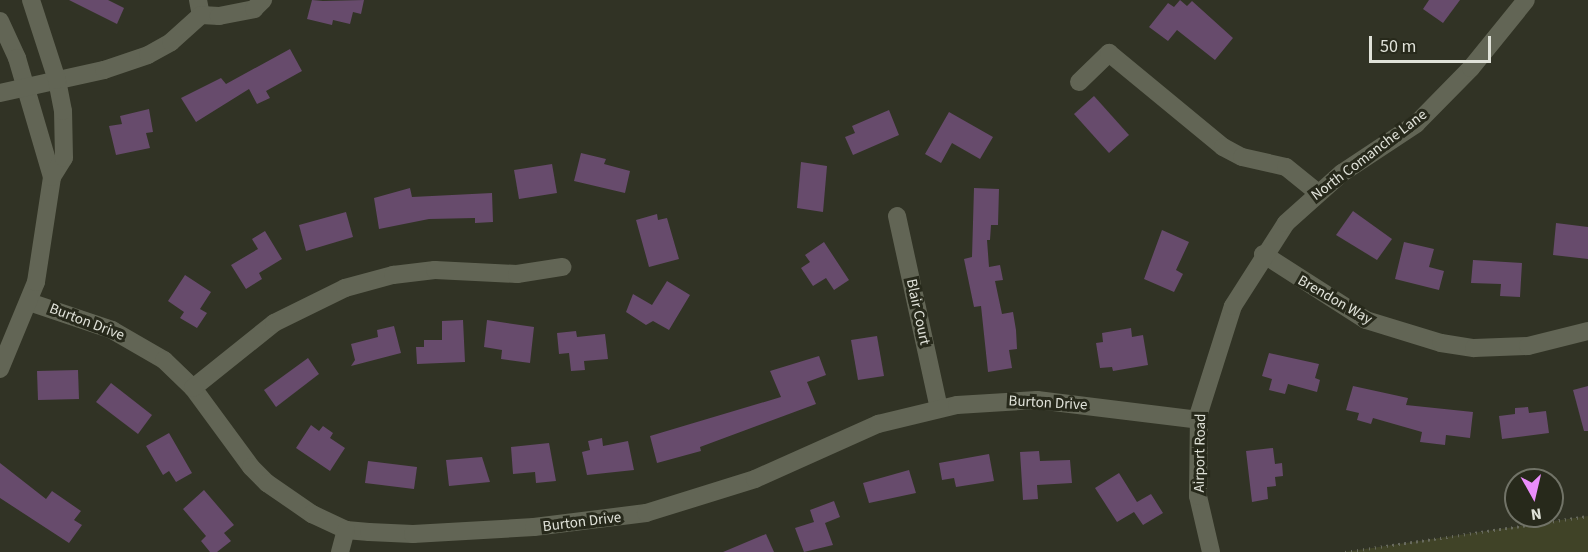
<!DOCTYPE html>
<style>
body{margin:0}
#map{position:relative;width:1588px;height:552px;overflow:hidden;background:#313325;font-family:"Source Sans 3",sans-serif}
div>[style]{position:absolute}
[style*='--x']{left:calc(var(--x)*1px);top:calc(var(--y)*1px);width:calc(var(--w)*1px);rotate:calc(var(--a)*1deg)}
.green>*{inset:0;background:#404327}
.building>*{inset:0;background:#674b6c}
.path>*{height:3px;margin-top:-1.5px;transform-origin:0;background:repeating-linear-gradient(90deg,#686a5e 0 1.5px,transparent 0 6px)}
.minor>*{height:18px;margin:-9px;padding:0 9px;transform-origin:9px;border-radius:9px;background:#626555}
span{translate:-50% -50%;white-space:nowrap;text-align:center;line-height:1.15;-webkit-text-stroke:6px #27291b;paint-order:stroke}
.street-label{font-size:15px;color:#e0e2d9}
.north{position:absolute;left:1504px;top:468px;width:60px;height:60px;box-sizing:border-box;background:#27291b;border:2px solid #717367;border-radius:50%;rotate:172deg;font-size:16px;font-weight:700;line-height:24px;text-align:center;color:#e0e2d9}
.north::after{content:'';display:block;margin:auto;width:21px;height:27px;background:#eb8dfc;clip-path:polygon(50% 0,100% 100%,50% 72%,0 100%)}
.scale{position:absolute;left:1369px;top:36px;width:122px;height:27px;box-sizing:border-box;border:3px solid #e0e2d9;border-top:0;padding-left:8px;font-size:18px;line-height:21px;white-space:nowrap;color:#e0e2d9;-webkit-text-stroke:4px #27291b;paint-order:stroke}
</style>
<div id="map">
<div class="green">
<i style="clip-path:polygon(1588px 516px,1588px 552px,1345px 552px)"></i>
</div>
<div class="building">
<i style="clip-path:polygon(69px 0,108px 0,124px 8px,117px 24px)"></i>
<i style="clip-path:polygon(312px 0,323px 1px,364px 0,361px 14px,353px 12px,350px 24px,333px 20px,332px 25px,307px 19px)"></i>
<i style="clip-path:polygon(1180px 0,1187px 6px,1192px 1px,1233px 38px,1215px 60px,1177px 30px,1168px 41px,1149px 27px,1168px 3px,1174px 7px)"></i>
<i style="clip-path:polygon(1429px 0,1460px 0,1443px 23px,1423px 9px)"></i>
<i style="clip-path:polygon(290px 49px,302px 71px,266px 91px,270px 98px,257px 104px,249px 89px,196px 122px,181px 98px,221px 78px,226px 84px)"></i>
<i style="clip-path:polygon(1094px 96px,1129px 135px,1109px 153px,1074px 114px)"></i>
<i style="clip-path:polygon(149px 109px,153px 132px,146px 133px,150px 148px,116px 155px,109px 126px,122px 124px,120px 116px)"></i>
<i style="clip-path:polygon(889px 110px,899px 135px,853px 155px,845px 137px,855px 133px,852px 126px)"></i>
<i style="clip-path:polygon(949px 112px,993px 137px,980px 159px,952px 143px,941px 163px,925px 154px)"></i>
<i style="clip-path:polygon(581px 153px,606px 159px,604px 164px,630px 171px,625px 193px,574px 181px)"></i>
<i style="clip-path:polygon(801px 162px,827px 166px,823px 212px,797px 208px)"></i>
<i style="clip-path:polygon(552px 164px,557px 193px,519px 199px,514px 170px)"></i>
<i style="clip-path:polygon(410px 188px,412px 197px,492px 193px,493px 222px,475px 223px,475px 218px,429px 219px,379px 229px,374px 198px)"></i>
<i style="clip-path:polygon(974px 188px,999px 189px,998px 225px,991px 225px,990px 240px,987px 240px,989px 267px,1000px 265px,1003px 280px,995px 281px,1002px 314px,1013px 312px,1016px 330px,1017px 349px,1009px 350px,1012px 368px,988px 372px,981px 306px,974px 307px,964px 259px,972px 257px)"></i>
<i style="clip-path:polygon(1353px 211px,1392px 239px,1377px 260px,1336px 235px)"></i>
<i style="clip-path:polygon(346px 212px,353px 237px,306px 251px,299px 225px)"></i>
<i style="clip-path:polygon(657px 214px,658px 220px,667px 218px,679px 259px,649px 267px,636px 220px)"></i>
<i style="clip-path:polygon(1556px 223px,1588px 227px,1588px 259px,1553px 255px)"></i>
<i style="clip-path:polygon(1162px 230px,1189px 242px,1176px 270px,1183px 274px,1174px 292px,1144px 279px)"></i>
<i style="clip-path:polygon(265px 231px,282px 259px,259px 273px,262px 279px,246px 289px,231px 265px,258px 249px,252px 239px)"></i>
<i style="clip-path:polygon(824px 242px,849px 280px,834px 290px,826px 278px,813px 286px,801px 268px,810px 262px,805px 255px)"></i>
<i style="clip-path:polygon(1404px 242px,1434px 249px,1429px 267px,1444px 271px,1439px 290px,1395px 279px)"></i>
<i style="clip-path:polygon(1473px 260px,1522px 263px,1520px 297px,1500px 296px,1501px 284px,1471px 283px)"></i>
<i style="clip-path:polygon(185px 275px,211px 292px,200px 309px,207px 313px,197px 328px,180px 318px,184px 312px,168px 301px)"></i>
<i style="clip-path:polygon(667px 281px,690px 295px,669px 330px,653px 321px,646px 325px,626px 312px,633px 294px,652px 305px)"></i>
<i style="clip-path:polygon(463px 320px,465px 362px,417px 364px,416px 347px,424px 347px,424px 340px,442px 340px,442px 321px)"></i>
<i style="clip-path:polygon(487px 320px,534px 327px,530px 363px,501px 359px,502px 350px,484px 347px)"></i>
<i style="clip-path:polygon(394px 326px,401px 353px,351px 366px,355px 360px,351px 344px,378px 337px,377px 330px)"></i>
<i style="clip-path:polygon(1131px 328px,1132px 337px,1143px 335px,1148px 365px,1113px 371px,1112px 367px,1100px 368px,1096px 343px,1103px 342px,1102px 333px)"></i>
<i style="clip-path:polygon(576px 331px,577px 337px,605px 334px,608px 359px,584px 361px,585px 370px,571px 371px,569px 353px,559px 354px,557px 333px)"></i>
<i style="clip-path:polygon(877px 336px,884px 376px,858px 380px,851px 340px)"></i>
<i style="clip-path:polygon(1269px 353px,1319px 364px,1315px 378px,1320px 380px,1317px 392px,1288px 384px,1285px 394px,1269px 390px,1272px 379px,1262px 376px)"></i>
<i style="clip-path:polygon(819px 356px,826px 375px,807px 382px,816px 404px,700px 447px,701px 451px,657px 463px,650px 436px,781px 397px,770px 371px)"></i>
<i style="clip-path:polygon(308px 358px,319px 374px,276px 407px,264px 390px)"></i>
<i style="clip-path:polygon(78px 370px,79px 399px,38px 400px,37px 371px)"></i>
<i style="clip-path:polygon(111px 383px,152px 415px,138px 434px,96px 402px)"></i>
<i style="clip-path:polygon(1353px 386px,1408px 398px,1406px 405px,1473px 412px,1470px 438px,1446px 435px,1445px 445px,1420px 442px,1422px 432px,1373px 418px,1371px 424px,1357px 420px,1359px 413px,1346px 410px)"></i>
<i style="clip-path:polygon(1588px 386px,1588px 431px,1584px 431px,1573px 390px)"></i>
<i style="clip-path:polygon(1528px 407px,1529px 413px,1546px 411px,1549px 433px,1502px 439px,1499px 416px,1515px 414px,1515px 408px)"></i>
<i style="clip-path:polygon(311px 425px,319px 431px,323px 426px,333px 433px,330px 438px,345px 448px,330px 471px,296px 448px)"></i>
<i style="clip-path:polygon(169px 433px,192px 473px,176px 482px,169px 471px,163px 475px,146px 446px)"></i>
<i style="clip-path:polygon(602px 438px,603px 446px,628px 441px,634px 470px,587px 475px,582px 452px,590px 450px,588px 441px)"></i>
<i style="clip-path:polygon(549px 443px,556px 481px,536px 483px,535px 472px,513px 474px,511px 447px)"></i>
<i style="clip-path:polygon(1273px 448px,1275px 464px,1282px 463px,1283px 476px,1275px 477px,1276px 486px,1267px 487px,1268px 499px,1252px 502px,1246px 451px)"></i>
<i style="clip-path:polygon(1039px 451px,1040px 461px,1070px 460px,1072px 483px,1037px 485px,1038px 499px,1023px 500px,1020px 452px)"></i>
<i style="clip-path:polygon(989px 454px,994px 481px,956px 487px,954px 478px,942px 480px,939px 463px)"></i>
<i style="clip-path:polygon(482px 457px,490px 482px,449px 486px,446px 460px)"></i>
<i style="clip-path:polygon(368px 461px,417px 467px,414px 489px,365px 483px)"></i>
<i style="clip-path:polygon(0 463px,46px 499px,52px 491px,81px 511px,74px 520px,82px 525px,69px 543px,0 498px)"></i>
<i style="clip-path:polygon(909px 470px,916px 493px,869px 503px,863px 483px)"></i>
<i style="clip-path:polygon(1119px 473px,1137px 502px,1151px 494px,1163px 513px,1143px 525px,1134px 512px,1117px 522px,1095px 488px)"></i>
<i style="clip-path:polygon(204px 490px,234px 525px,224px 533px,231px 541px,217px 552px,210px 552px,201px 541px,206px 536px,183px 509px)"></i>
<i style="clip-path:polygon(834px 501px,840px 517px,825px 523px,833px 545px,804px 552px,795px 528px,814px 522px,810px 510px)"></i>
<i style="clip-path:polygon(766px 534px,774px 552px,723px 552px)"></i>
</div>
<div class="path">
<i style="--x:1345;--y:552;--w:246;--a:-8.4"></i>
</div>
<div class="minor">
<i style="--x:198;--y:0;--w:15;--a:79"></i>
<i style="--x:201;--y:15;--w:18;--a:3"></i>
<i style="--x:219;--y:16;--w:36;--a:-11"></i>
<i style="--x:254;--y:9;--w:13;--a:-45"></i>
<i style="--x:0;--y:21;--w:41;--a:65.3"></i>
<i style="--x:17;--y:58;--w:124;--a:73.6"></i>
<i style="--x:1079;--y:82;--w:42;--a:-44"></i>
<i style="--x:1109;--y:53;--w:148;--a:39.5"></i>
<i style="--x:1223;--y:147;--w:21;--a:28"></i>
<i style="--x:1242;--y:157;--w:45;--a:12.8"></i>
<i style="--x:1286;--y:167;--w:41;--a:39.1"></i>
<i style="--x:0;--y:93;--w:107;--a:-12.5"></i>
<i style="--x:104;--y:70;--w:46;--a:-18.8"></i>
<i style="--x:148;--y:55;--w:26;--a:-29"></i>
<i style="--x:171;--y:42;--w:40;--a:-42"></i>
<i style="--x:897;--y:216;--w:197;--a:77.7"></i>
<i style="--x:1263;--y:254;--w:122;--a:32.7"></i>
<i style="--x:1366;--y:320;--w:78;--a:17"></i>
<i style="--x:1441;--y:343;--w:33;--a:9"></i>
<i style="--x:1474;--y:348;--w:54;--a:-2.1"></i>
<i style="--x:1528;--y:346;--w:62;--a:-14"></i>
<i style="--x:29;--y:302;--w:88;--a:18.6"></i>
<i style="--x:112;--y:330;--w:60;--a:30"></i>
<i style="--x:164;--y:360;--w:40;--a:44"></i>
<i style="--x:193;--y:388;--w:98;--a:53.7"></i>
<i style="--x:251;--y:467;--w:23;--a:45"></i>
<i style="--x:267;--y:483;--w:55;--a:34.6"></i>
<i style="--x:312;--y:514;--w:38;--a:25"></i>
<i style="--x:346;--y:530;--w:23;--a:5"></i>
<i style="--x:369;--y:532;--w:44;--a:2.6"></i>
<i style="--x:413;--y:534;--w:121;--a:-3.3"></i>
<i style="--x:534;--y:527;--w:113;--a:-7.1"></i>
<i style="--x:646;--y:513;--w:114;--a:-17.3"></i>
<i style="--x:755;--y:479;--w:135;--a:-24.1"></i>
<i style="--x:878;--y:424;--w:81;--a:-13.5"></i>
<i style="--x:957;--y:405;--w:80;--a:-3.6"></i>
<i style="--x:1037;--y:400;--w:163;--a:7"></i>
<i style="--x:0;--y:369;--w:94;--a:-67.5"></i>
<i style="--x:36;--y:282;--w:106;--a:-81.3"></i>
<i style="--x:52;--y:177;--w:22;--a:-58"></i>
<i style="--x:64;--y:158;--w:47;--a:-91.2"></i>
<i style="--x:63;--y:111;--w:32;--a:-101"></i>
<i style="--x:57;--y:80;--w:84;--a:-108"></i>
<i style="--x:193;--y:388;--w:104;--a:-38.7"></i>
<i style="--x:274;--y:323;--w:79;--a:-26.2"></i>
<i style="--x:345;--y:288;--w:50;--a:-15.2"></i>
<i style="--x:393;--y:275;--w:42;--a:-6.8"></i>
<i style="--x:435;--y:270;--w:82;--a:2.8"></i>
<i style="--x:517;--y:274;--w:46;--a:-8.8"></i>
<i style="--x:340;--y:552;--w:23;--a:-75"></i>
<i style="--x:1211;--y:552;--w:57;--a:-103.1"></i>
<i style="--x:1198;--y:496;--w:83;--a:-89.3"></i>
<i style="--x:1199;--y:413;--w:112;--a:-72.4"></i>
<i style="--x:1233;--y:306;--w:98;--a:-57.4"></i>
<i style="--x:1286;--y:223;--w:75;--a:-41.8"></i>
<i style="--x:1342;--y:173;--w:89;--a:-33.5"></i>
<i style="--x:1416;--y:124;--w:78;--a:-45.5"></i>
<i style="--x:1471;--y:68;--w:87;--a:-51"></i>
</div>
<div class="street-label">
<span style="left:1369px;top:155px;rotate:-37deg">North Comanche Lane</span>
<span style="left:1335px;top:300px;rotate:30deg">Brendon Way</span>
<span style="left:918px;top:312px;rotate:78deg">Blair Court</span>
<span style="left:87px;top:322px;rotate:21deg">Burton Drive</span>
<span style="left:1048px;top:403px;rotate:3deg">Burton Drive</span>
<span style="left:1200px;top:453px;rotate:-89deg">Airport Road</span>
<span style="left:582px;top:522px;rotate:-7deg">Burton Drive</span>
</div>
<div class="north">N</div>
<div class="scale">50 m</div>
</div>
